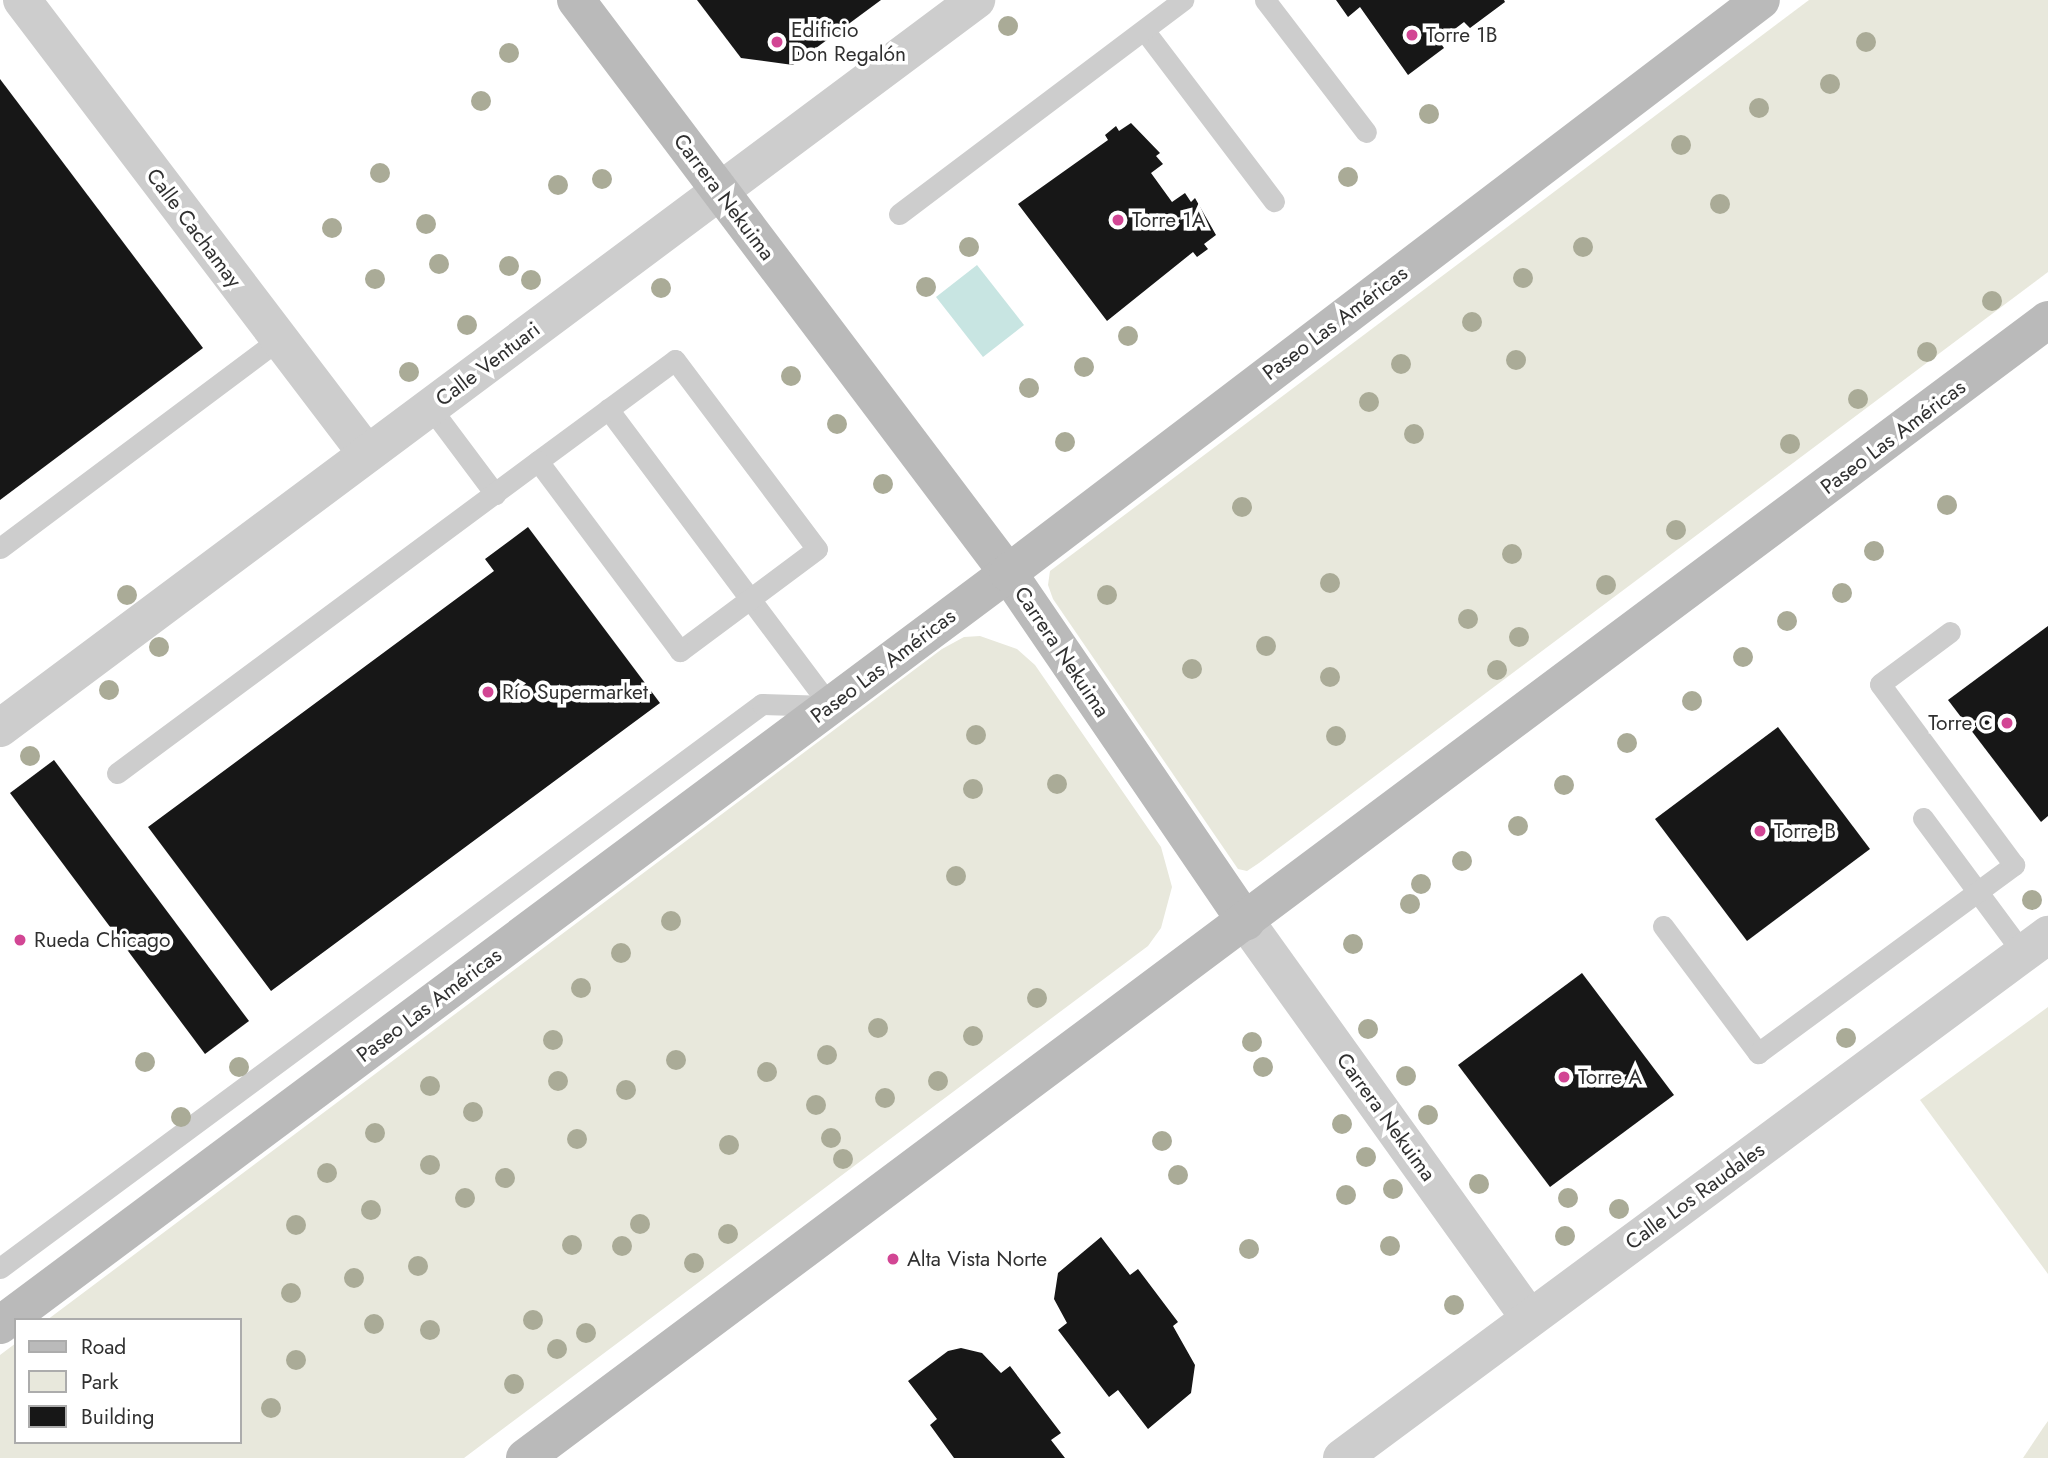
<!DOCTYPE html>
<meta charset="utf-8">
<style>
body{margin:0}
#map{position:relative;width:2048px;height:1458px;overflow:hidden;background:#fff;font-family:Jost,sans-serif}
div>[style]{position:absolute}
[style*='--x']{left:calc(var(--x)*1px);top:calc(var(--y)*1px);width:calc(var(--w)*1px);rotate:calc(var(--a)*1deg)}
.green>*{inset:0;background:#e8e8dc}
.water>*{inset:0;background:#c8e5e2}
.building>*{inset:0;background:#171717}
.lane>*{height:21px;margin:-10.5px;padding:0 10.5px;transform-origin:10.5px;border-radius:10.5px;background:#cdcdcd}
.street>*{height:38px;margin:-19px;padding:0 19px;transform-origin:19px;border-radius:19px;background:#cdcdcd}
.secondary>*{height:38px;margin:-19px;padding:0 19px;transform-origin:19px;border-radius:19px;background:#bababa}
.trees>*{width:20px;height:20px;margin:-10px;border-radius:50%;background:#aaab97}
.dots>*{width:19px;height:19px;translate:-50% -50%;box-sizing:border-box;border:4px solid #fff;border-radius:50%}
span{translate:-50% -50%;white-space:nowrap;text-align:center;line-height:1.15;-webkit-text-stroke:7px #fff;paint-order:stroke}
.poi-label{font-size:21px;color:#303030}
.left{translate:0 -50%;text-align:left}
.right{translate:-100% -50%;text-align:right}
.street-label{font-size:21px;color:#303030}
.legend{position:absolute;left:14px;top:1318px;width:228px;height:126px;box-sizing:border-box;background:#fff;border:2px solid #acacac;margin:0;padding:9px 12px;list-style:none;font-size:21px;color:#303030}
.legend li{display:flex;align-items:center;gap:14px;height:35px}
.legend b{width:35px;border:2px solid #acacac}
</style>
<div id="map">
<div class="green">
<i style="clip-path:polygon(1809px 0,2048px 0,2048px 272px,1259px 863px,1247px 871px,1238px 869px,1053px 599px,1048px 585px,1050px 571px)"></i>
<i style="clip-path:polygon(980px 636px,1017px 649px,1035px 665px,1161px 847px,1172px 887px,1161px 928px,1148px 946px,464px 1458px,0 1458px,0 1355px,16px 1343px,16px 1442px,240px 1442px,240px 1320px,47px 1320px,942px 649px,964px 637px)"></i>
<i style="clip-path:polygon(2048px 1007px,2048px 1274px,1920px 1100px)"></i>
<i style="clip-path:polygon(2048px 1421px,2048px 1458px,2023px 1458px,2043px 1428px)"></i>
</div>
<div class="water">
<i style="clip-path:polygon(977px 265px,1024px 325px,983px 357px,936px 297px)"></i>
</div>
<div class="building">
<i style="clip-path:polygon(697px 0,881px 0,793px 65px,741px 58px)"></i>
<i style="clip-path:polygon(1336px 0,1504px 0,1505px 2px,1470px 28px,1464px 22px,1439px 41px,1444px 48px,1408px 75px,1360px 7px,1348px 17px)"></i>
<i style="clip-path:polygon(0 79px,203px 348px,0 500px)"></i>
<i style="clip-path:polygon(1131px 123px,1160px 153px,1156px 156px,1163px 164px,1151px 173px,1172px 202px,1185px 193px,1191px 202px,1195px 198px,1216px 235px,1204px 244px,1208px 249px,1197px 257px,1193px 252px,1107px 321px,1018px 204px,1108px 140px,1105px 135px,1116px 126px,1119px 131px)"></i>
<i style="clip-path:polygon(528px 527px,660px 703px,271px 991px,148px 827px,494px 571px,485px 559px)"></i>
<i style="clip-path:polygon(2048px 626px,2048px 816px,2041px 822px,1948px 700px)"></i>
<i style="clip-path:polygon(1778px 727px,1870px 849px,1747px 941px,1655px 819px)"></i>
<i style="clip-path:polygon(54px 760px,249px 1021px,205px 1054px,10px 793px)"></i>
<i style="clip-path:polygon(1582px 973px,1674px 1095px,1550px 1187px,1458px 1065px)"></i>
<i style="clip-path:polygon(1101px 1237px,1130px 1275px,1138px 1269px,1178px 1322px,1173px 1326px,1195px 1365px,1191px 1393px,1148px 1429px,1118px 1390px,1109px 1397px,1058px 1330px,1067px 1323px,1054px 1299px,1058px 1273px)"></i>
<i style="clip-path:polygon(961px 1348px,982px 1353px,1001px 1373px,1010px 1366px,1061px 1433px,1051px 1440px,1065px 1458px,954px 1458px,930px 1425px,937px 1419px,908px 1381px,948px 1351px)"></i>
</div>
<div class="lane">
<i style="--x:1265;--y:0;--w:166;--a:52.6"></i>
<i style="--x:1144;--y:30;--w:215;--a:52.8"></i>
<i style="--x:899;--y:214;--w:356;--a:-37"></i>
<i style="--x:430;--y:407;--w:109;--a:53.2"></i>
<i style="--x:608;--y:409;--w:371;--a:53.2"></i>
<i style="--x:0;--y:548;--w:349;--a:-36.8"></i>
<i style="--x:117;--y:773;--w:524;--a:-36.54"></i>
<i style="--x:538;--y:461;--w:170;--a:-36.4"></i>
<i style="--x:675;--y:360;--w:236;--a:53.1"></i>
<i style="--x:817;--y:549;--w:171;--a:143.3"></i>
<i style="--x:680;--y:651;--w:237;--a:-126.8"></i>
<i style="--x:1923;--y:818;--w:168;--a:53.5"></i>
<i style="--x:1663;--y:926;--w:159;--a:53.2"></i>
<i style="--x:1758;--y:1053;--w:318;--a:-36.3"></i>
<i style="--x:2014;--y:865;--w:225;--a:-126.5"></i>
<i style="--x:1880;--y:684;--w:87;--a:-36.6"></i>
<i style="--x:0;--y:1268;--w:948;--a:-36.51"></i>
<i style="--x:762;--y:704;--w:66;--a:1.7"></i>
</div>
<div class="street">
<i style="--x:22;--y:0;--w:570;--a:52.77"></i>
<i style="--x:0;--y:728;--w:1218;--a:-36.72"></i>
<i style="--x:1246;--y:922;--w:487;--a:54.4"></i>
<i style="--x:1342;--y:1458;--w:879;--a:-36.53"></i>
</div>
<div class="secondary">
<i style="--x:576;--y:0;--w:718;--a:52.99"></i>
<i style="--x:1008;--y:573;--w:422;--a:55.7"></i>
<i style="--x:0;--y:1325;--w:1258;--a:-36.72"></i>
<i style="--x:1008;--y:573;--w:946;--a:-37.27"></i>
<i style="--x:525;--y:1458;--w:1901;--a:-36.77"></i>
</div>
<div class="trees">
<i style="left:1008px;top:26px"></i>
<i style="left:1866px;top:42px"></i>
<i style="left:509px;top:53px"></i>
<i style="left:1830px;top:84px"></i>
<i style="left:481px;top:101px"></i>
<i style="left:1759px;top:108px"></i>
<i style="left:1429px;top:114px"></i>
<i style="left:1681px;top:145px"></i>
<i style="left:380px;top:173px"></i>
<i style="left:1348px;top:177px"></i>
<i style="left:602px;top:179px"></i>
<i style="left:558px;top:185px"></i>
<i style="left:1720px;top:204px"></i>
<i style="left:426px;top:224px"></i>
<i style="left:332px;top:228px"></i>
<i style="left:969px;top:247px"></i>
<i style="left:1583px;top:247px"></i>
<i style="left:439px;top:264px"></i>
<i style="left:509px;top:266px"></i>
<i style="left:1523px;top:278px"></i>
<i style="left:375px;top:279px"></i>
<i style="left:531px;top:280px"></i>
<i style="left:926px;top:287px"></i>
<i style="left:661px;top:288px"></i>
<i style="left:1992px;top:301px"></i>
<i style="left:1472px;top:322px"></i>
<i style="left:467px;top:325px"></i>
<i style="left:1128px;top:336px"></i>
<i style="left:1927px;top:352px"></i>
<i style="left:1516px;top:360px"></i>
<i style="left:1401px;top:364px"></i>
<i style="left:1084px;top:367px"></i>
<i style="left:409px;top:372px"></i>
<i style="left:791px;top:376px"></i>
<i style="left:1029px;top:388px"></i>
<i style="left:1858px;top:399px"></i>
<i style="left:1369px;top:402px"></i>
<i style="left:837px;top:424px"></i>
<i style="left:1414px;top:434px"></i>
<i style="left:1065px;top:442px"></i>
<i style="left:1790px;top:444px"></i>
<i style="left:883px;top:484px"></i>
<i style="left:1947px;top:505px"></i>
<i style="left:1242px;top:507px"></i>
<i style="left:1676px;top:530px"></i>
<i style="left:1874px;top:551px"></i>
<i style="left:1512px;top:554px"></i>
<i style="left:1330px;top:583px"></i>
<i style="left:1606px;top:585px"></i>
<i style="left:1842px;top:593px"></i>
<i style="left:127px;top:595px"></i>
<i style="left:1107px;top:595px"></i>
<i style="left:1468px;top:619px"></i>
<i style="left:1787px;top:621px"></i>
<i style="left:1519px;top:637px"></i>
<i style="left:1266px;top:646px"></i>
<i style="left:159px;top:647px"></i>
<i style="left:1743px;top:657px"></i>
<i style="left:1192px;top:669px"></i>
<i style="left:1497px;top:670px"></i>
<i style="left:1330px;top:677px"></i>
<i style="left:109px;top:690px"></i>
<i style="left:1692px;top:701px"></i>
<i style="left:976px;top:735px"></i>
<i style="left:1336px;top:736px"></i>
<i style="left:1627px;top:743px"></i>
<i style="left:30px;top:756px"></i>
<i style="left:1057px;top:784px"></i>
<i style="left:1564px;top:785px"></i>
<i style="left:973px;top:789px"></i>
<i style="left:1518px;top:826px"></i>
<i style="left:1462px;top:861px"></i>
<i style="left:956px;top:876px"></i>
<i style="left:1421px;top:884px"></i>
<i style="left:2032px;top:900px"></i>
<i style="left:1410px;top:904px"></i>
<i style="left:671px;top:921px"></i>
<i style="left:1353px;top:944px"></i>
<i style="left:621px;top:953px"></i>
<i style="left:581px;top:988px"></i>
<i style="left:1037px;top:998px"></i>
<i style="left:878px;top:1028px"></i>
<i style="left:1368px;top:1029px"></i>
<i style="left:973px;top:1036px"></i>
<i style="left:1846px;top:1038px"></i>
<i style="left:553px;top:1040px"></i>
<i style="left:1252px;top:1042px"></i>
<i style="left:827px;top:1055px"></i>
<i style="left:676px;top:1060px"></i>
<i style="left:145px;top:1062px"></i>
<i style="left:239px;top:1067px"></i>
<i style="left:1263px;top:1067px"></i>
<i style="left:767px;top:1072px"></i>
<i style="left:1406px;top:1076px"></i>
<i style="left:558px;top:1081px"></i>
<i style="left:938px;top:1081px"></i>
<i style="left:430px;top:1086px"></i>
<i style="left:626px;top:1090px"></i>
<i style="left:885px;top:1098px"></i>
<i style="left:816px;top:1105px"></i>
<i style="left:473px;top:1112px"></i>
<i style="left:1428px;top:1115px"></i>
<i style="left:181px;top:1117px"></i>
<i style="left:1342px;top:1124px"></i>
<i style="left:375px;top:1133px"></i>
<i style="left:831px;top:1138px"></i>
<i style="left:577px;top:1139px"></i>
<i style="left:1162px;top:1141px"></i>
<i style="left:729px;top:1145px"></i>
<i style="left:1366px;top:1157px"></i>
<i style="left:843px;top:1159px"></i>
<i style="left:430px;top:1165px"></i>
<i style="left:327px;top:1173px"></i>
<i style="left:1178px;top:1175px"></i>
<i style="left:505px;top:1178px"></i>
<i style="left:1479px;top:1184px"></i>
<i style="left:1393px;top:1189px"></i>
<i style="left:1346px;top:1195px"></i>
<i style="left:465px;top:1198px"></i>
<i style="left:1568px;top:1198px"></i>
<i style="left:1619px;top:1209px"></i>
<i style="left:371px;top:1210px"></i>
<i style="left:640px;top:1224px"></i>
<i style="left:296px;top:1225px"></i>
<i style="left:728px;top:1234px"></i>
<i style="left:1565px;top:1236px"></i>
<i style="left:572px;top:1245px"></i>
<i style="left:622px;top:1246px"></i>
<i style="left:1390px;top:1246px"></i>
<i style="left:1249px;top:1249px"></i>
<i style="left:694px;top:1263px"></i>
<i style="left:418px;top:1266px"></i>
<i style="left:354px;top:1278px"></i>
<i style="left:291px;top:1293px"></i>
<i style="left:1454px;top:1305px"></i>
<i style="left:533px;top:1320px"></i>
<i style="left:374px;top:1324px"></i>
<i style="left:430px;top:1330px"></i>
<i style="left:586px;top:1333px"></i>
<i style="left:557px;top:1349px"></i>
<i style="left:296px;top:1360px"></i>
<i style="left:514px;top:1384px"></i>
<i style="left:271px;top:1408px"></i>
</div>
<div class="dots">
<i style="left:1412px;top:35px;background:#d24694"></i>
<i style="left:777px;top:42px;background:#d24694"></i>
<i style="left:1118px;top:220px;background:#d24694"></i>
<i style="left:488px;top:692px;background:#d24694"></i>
<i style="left:2007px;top:723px;background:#d24694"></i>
<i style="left:1760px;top:831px;background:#d24694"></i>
<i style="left:20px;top:940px;background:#d24694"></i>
<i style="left:1564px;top:1077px;background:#d24694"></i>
<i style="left:893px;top:1259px;background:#d24694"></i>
</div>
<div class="poi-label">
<span class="left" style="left:791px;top:42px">Edificio<br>Don Regalón</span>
<span class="left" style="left:1426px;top:35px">Torre 1B</span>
<span class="left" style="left:1132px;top:220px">Torre 1A</span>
<span class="left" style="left:502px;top:692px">Río Supermarket</span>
<span class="right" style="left:1993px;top:723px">Torre C</span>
<span class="left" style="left:1774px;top:831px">Torre B</span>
<span class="left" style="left:34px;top:940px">Rueda Chicago</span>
<span class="left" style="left:1578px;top:1077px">Torre A</span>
<span class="left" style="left:907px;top:1259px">Alta Vista Norte</span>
</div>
<div class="street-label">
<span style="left:724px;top:197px;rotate:53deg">Carrera Nekuima</span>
<span style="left:194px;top:228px;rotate:53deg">Calle Cachamay</span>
<span style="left:1335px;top:323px;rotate:-37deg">Paseo Las Américas</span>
<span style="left:488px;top:364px;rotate:-37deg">Calle Ventuari</span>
<span style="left:1893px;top:437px;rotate:-37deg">Paseo Las Américas</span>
<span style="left:1062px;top:652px;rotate:56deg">Carrera Nekuima</span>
<span style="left:883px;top:666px;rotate:-37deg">Paseo Las Américas</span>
<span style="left:429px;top:1005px;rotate:-37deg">Paseo Las Américas</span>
<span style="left:1386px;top:1117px;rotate:54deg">Carrera Nekuima</span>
<span style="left:1695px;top:1196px;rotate:-36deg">Calle Los Raudales</span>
</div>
<ul class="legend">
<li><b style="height:9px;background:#bababa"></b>Road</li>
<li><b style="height:19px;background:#e8e8dc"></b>Park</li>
<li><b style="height:19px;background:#171717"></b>Building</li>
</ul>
</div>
